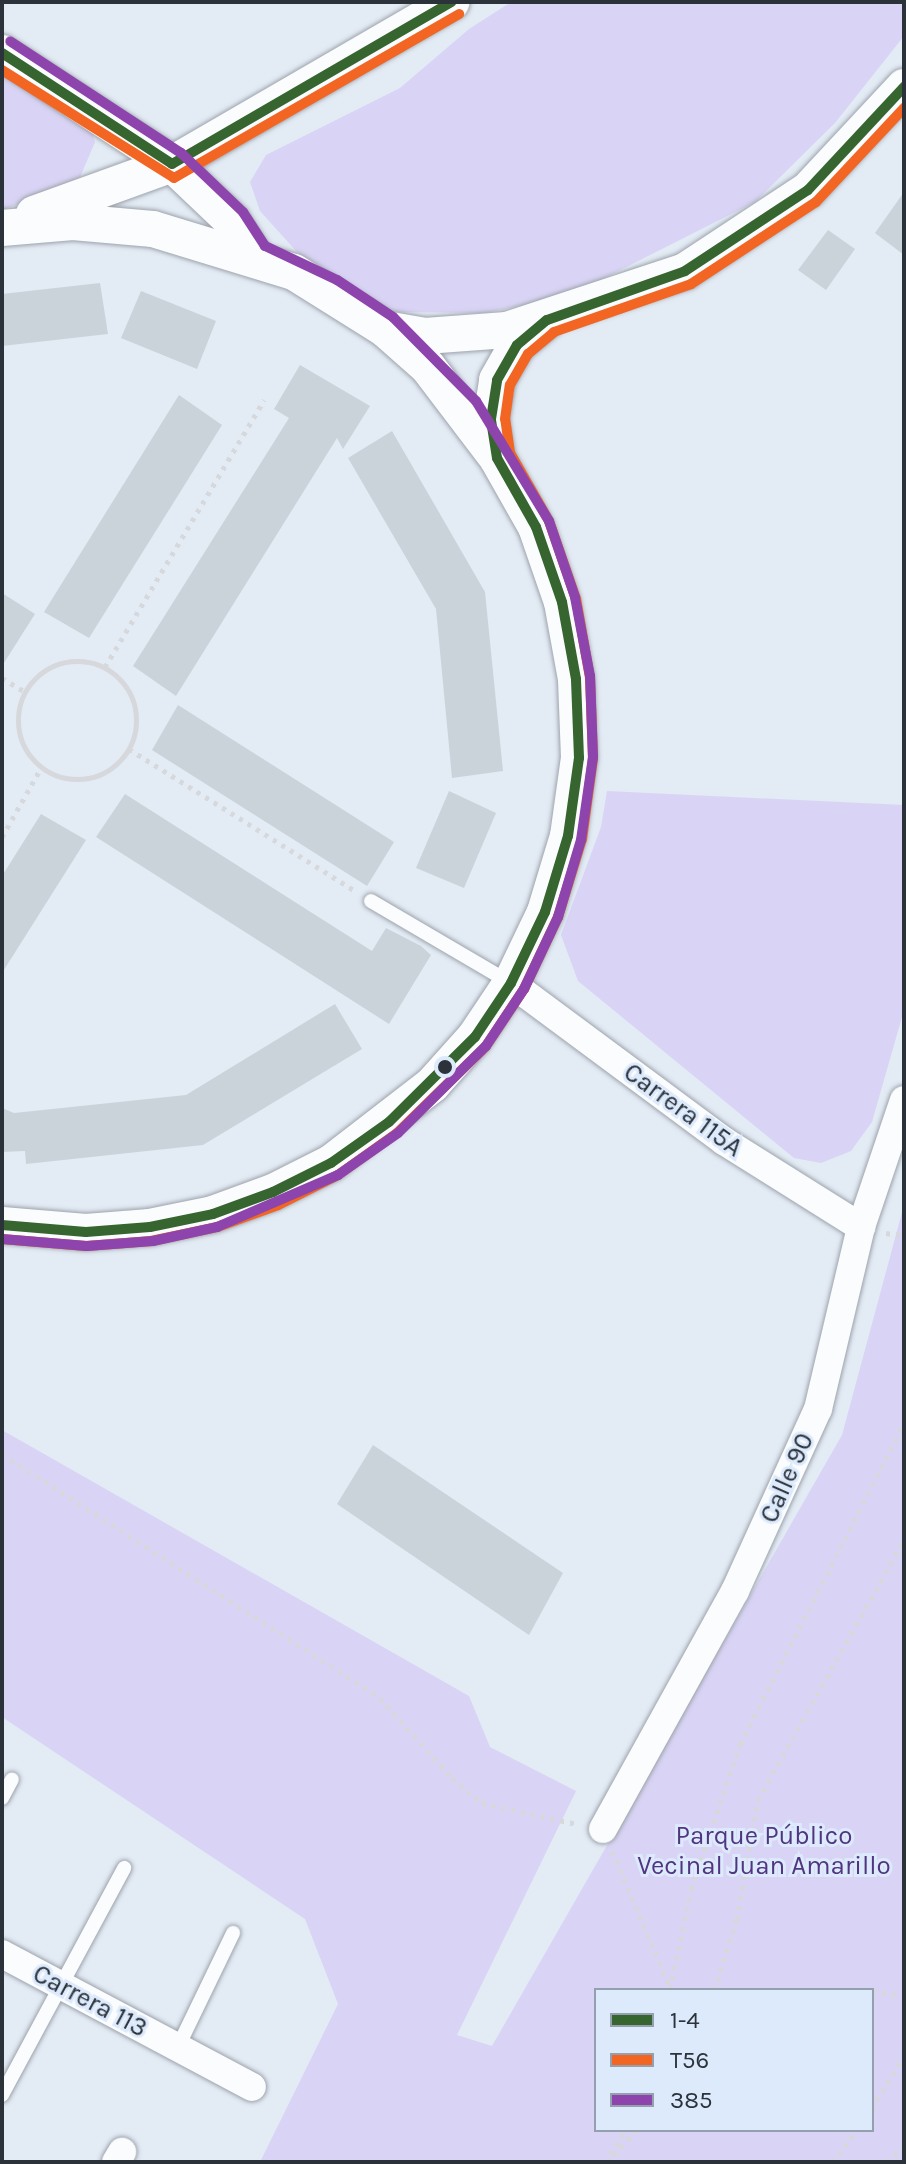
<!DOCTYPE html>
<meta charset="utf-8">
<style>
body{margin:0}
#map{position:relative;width:906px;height:2164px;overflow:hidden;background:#e3ebf5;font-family:Karla,sans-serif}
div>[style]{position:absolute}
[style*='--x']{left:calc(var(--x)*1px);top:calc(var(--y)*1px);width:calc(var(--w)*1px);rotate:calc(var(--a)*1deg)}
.green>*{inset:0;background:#d9d4f5}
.building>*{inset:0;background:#cad3da}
.path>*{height:5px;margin-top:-2.5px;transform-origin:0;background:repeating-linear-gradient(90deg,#d6d8dc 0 4px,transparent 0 10px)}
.path>.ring{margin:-2.5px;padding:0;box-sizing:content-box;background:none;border:5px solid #d6d8dc;border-radius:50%}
.roads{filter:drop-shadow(0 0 2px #9da3ab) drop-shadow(0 0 2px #9da3ab)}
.service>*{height:14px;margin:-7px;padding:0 7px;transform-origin:7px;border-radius:7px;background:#fbfcfe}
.minor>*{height:28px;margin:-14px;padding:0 14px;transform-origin:14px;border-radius:14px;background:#fbfcfe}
.tertiary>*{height:36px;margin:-18px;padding:0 18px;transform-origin:18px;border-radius:18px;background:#fbfcfe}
.bus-1>*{height:10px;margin:-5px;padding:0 5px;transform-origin:5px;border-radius:5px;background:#36652f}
.bus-2>*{height:10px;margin:-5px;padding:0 5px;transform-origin:5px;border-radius:5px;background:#f26522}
.bus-3>*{height:10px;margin:-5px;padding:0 5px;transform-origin:5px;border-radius:5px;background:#8e44ad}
.dots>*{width:22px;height:22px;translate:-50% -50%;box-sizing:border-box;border:4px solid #dceafc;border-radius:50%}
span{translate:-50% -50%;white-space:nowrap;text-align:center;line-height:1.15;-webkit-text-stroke:6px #dceafc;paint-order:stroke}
.street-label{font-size:26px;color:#2b323a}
.park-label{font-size:26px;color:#513580}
.frame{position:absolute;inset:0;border:4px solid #2b323a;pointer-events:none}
.legend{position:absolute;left:594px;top:1988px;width:280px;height:144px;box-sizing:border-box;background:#dceafc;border:2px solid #95a0ae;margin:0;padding:10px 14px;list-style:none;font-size:24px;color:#2b323a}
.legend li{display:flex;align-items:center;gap:16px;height:40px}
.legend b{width:40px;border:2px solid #95a0ae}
</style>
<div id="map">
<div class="green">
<i style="clip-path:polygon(511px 2px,904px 2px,904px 36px,835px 123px,755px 202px,571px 295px,485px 313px,396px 312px,297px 252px,260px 211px,250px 182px,266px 155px,400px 88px,469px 29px)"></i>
<i style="clip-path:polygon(2px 66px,91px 128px,95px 142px,78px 182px,2px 210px)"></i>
<i style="clip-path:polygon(607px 791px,904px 805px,904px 1010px,872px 1122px,851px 1151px,821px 1163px,794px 1158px,578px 981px,561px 935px,601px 827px)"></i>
<i style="clip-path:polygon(evenodd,904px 1205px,904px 2162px,260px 2162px,338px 2004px,305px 1919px,2px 1717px,2px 1430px,469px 1696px,490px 1747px,576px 1791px,457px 2035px,492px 2046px,842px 1435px,904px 1205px,596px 1990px,872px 1990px,872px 2130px,596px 2130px,596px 1990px)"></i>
</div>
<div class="building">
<i style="clip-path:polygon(904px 192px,904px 255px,875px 233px)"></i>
<i style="clip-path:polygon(828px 230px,855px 249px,826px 290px,798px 270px)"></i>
<i style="clip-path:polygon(100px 283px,108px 334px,2px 346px,2px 294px)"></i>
<i style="clip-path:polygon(141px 291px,216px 321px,197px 369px,121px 338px)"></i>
<i style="clip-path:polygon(300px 365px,370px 406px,343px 449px,337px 438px,176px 696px,133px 666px,289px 418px,274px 409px)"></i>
<i style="clip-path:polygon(179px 395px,222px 425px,89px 638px,44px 612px)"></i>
<i style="clip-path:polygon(392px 431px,485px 592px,503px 771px,452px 778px,436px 609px,348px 458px)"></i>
<i style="clip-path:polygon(2px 593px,35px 614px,2px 666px)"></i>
<i style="clip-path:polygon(178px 705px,394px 842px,367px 886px,152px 750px)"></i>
<i style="clip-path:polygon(449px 791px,496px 813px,464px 888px,416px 868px)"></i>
<i style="clip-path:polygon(125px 794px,372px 951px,386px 928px,421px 946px,431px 955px,389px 1024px,96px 837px)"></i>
<i style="clip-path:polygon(41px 814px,86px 840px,2px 973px,2px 876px)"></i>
<i style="clip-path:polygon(335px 1004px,362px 1049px,203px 1145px,26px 1164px,25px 1151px,2px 1152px,2px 1108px,14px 1113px,186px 1095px)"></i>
<i style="clip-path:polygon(373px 1445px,563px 1573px,529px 1635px,337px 1504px)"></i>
</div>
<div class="path">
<i class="ring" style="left:18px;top:661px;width:113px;height:113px"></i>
<i style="--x:105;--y:667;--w:311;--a:-59.2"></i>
<i style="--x:2;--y:678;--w:27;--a:31"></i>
<i style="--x:129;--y:749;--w:267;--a:32.1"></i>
<i style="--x:2;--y:837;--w:79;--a:-60.5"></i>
<i style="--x:886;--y:1233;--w:18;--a:9"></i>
<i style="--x:2;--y:1454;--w:450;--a:32.8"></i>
<i style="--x:380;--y:1698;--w:108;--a:48"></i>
<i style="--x:452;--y:1778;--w:39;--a:40"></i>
<i style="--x:482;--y:1803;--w:97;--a:12.5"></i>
<i style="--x:612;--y:1851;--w:151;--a:67"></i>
<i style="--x:670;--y:1989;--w:102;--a:-78.1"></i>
<i style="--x:691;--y:1889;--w:153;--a:-71.3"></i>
<i style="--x:740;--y:1744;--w:360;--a:-62.9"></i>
<i style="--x:714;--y:1990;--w:75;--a:-72.1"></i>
<i style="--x:737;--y:1919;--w:121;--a:-80"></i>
<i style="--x:758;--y:1800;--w:298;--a:-60.7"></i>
<i style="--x:872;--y:1991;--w:32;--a:9"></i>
<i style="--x:872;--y:2109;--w:63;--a:-59.3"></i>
<i style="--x:610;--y:2154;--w:29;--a:-56"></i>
<i style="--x:607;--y:2162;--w:44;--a:-46.8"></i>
<i style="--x:832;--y:2162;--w:41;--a:-50.9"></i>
<i style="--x:887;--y:2162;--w:23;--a:-43"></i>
</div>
<div class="roads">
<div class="service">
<i style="--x:371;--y:901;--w:162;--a:30.4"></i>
<i style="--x:2;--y:1798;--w:21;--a:-62"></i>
<i style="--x:177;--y:2049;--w:129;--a:-64.2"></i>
<i style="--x:2;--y:2095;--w:258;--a:-61.7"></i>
</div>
<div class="minor">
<i style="--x:511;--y:983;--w:265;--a:36.6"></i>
<i style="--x:724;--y:1141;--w:162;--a:32.1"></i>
<i style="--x:603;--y:1829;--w:272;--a:-61"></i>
<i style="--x:735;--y:1591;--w:200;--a:-65.5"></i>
<i style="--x:818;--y:1409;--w:187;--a:-76.7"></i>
<i style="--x:861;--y:1227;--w:134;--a:-71.3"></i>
<i style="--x:2;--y:1954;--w:283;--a:28"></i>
<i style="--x:116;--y:2162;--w:12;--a:-59"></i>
</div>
<div class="tertiary">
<i style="--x:2;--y:53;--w:203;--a:33.1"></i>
<i style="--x:172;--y:164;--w:83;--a:43.5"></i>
<i style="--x:232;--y:221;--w:43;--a:57.4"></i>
<i style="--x:34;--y:214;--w:147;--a:-19.9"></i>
<i style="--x:172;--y:164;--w:323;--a:-30.1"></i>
<i style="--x:2;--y:228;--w:71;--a:-4.8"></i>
<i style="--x:73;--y:222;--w:80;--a:5"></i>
<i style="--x:153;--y:229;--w:147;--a:17"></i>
<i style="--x:294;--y:272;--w:107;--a:32.1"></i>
<i style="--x:385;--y:329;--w:57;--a:41.5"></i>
<i style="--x:428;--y:367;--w:109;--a:52.8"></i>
<i style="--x:385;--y:329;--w:41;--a:9.9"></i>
<i style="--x:425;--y:336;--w:82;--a:-4.2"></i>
<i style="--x:507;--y:330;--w:188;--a:-18.3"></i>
<i style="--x:685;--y:271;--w:147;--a:-33.4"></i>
<i style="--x:808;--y:190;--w:141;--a:-47"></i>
<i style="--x:2;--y:1225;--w:84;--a:4.8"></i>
<i style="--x:86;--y:1232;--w:64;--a:-4.5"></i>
<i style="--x:150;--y:1227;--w:64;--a:-11.7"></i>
<i style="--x:213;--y:1214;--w:64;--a:-20.1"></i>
<i style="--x:273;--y:1192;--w:65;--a:-26.6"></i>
<i style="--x:331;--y:1163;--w:128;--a:-37.7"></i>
<i style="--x:432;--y:1085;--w:64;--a:-48.1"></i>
<i style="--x:475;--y:1037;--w:65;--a:-56.3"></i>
<i style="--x:511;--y:983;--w:79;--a:-64.4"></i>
<i style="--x:545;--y:912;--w:79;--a:-73.2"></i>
<i style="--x:568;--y:836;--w:79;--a:-82"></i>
<i style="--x:579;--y:758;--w:79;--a:-92.2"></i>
<i style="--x:576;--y:679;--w:78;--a:-100.3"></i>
<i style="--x:562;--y:602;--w:79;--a:-109.1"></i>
<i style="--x:536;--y:527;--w:79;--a:-119.5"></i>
<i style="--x:497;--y:458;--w:39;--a:-99"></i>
<i style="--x:491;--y:419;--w:39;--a:-81"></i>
<i style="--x:497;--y:380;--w:40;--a:-60.3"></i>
<i style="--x:517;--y:345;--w:39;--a:-40"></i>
</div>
</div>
<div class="bus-1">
<i style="--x:2;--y:53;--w:203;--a:33.1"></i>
<i style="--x:172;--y:164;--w:323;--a:-30.1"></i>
<i style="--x:2;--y:1225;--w:84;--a:4.8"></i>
<i style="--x:86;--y:1232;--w:64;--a:-4.5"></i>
<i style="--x:150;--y:1227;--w:64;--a:-11.7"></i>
<i style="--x:213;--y:1214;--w:64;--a:-20.1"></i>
<i style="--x:273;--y:1192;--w:65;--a:-26.6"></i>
<i style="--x:331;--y:1163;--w:71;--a:-35.3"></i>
<i style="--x:389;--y:1122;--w:121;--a:-44.7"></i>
<i style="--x:475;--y:1037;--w:65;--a:-56.3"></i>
<i style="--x:511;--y:983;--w:79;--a:-64.4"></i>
<i style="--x:545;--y:912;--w:79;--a:-73.2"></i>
<i style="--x:568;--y:836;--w:79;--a:-82"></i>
<i style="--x:579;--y:758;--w:79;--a:-92.2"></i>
<i style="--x:576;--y:679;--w:78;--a:-100.3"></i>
<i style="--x:562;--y:602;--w:79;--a:-109.1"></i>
<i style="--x:536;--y:527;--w:79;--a:-119.5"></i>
<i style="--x:497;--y:458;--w:39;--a:-99"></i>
<i style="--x:491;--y:419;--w:39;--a:-81"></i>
<i style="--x:497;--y:380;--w:40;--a:-60.3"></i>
<i style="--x:517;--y:345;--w:39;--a:-40"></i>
<i style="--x:547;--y:320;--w:146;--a:-19.5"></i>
<i style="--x:685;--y:271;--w:147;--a:-33.4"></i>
<i style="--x:808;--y:190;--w:141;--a:-47"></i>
</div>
<div class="bus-2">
<i style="--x:2;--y:70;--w:203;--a:32.1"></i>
<i style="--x:174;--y:178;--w:329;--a:-29.9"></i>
<i style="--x:2;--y:1239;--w:84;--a:4.8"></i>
<i style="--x:86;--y:1246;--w:65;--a:-4.4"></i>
<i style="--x:151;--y:1241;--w:67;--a:-12"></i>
<i style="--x:217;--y:1227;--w:65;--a:-19.8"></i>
<i style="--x:278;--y:1205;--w:67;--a:-26.6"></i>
<i style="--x:338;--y:1175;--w:72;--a:-35.4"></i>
<i style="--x:397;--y:1133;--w:124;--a:-44.3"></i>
<i style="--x:486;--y:1046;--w:69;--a:-56.3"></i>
<i style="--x:524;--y:989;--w:80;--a:-64.7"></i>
<i style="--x:558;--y:917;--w:82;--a:-72.9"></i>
<i style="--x:582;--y:839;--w:81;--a:-82.2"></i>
<i style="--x:593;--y:759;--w:81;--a:-92.1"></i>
<i style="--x:590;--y:678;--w:80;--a:-100"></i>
<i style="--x:576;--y:599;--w:83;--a:-109.1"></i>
<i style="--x:549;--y:521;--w:78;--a:-119.8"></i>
<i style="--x:510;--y:453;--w:34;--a:-98"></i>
<i style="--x:505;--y:419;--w:34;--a:-82"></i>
<i style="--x:510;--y:385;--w:36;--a:-60"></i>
<i style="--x:528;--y:354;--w:34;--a:-40"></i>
<i style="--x:554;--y:332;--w:145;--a:-19.3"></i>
<i style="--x:691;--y:284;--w:149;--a:-33.3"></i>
<i style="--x:816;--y:202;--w:129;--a:-46.9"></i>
</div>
<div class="bus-3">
<i style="--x:2;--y:1239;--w:85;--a:4.7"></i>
<i style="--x:87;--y:1246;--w:66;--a:-4.3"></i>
<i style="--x:153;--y:1241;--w:66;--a:-12.3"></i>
<i style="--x:217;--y:1227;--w:132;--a:-23.3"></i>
<i style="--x:338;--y:1175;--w:73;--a:-35"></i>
<i style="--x:398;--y:1133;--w:124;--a:-44.7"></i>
<i style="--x:486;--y:1046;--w:69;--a:-56.3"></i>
<i style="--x:524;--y:989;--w:80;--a:-64.7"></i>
<i style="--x:558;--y:917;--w:80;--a:-73.4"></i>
<i style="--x:581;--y:840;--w:84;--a:-81.8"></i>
<i style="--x:593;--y:757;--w:81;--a:-92.1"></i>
<i style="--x:590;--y:676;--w:80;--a:-100.8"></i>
<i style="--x:575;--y:597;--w:80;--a:-108.9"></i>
<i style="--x:549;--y:521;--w:140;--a:-121.3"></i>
<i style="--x:476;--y:401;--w:118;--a:-134.7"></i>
<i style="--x:393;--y:317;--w:67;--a:-146.5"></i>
<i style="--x:337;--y:280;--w:80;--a:-154.7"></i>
<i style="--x:265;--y:246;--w:40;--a:-122.9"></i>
<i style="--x:243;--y:212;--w:86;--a:-136.4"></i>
<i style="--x:181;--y:153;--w:204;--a:-146.8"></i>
</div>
<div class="dots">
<i style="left:445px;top:1067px;background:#2b323a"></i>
</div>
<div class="street-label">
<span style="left:683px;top:1110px;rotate:36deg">Carrera 115A</span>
<span style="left:787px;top:1478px;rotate:-66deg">Calle 90</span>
<span style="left:90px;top:2001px;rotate:28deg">Carrera 113</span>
</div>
<div class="park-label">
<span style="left:764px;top:1851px">Parque Público<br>Vecinal Juan Amarillo</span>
</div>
<div class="frame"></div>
<ul class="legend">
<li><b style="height:10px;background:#36652f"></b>1-4</li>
<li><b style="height:10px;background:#f26522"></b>T56</li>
<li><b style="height:10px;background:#8e44ad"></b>385</li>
</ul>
</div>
